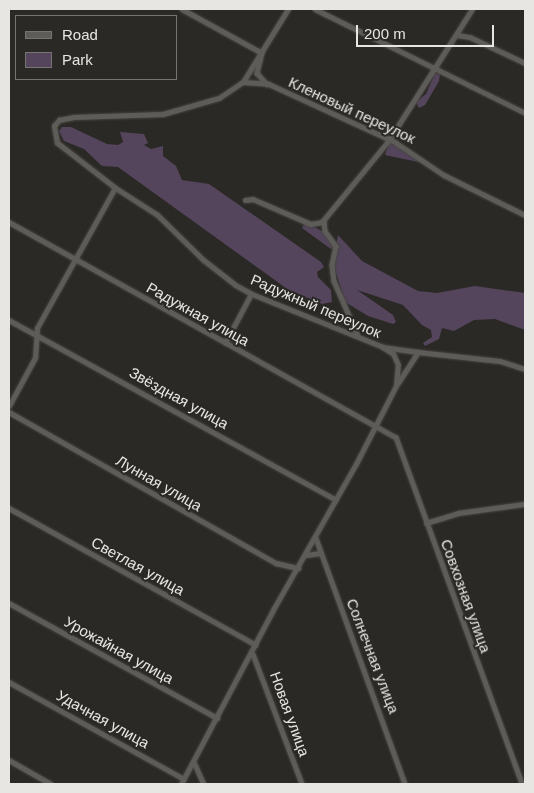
<!DOCTYPE html>
<meta charset="utf-8">
<style>
body{margin:0}
#map{position:relative;width:534px;height:793px;overflow:hidden;background:#2b2925;font-family:Arial,sans-serif}
div>[style]{position:absolute}
[style*='--x']{left:calc(var(--x)*1px);top:calc(var(--y)*1px);width:calc(var(--w)*1px);rotate:calc(var(--a)*1deg)}
.green>*{inset:0;background:#54455c}
.roads{filter:drop-shadow(0 0 1px #474541) drop-shadow(0 0 1px #474541)}
.minor>*{height:4.5px;margin:-2.25px;padding:0 2.25px;transform-origin:2.25px;border-radius:2.25px;background:#5e5c58}
span{translate:-50% -50%;white-space:nowrap;text-align:center;line-height:1.15;-webkit-text-stroke:4px #2b2925;paint-order:stroke}
.street-label{font-size:15px;color:#e7e6e3}
.frame{position:absolute;inset:0;border:10px solid #e7e6e3;pointer-events:none}
.legend{position:absolute;left:15px;top:15px;width:162px;height:65px;box-sizing:border-box;background:#2b2925;border:1px solid #767571;margin:0;padding:6px 9px;list-style:none;font-size:15px;color:#e7e6e3}
.legend li{display:flex;align-items:center;gap:10px;height:25px}
.legend b{width:25px;border:1px solid #767571}
.scale{position:absolute;left:356px;top:25px;width:138px;height:22px;box-sizing:border-box;border:2px solid #e7e6e3;border-top:0;padding-left:6px;font-size:15px;line-height:18px;white-space:nowrap;color:#e7e6e3;-webkit-text-stroke:4px #2b2925;paint-order:stroke}
</style>
<div id="map">
<div class="green">
<i style="clip-path:polygon(435px 73px,440px 74px,439px 81px,425px 105px,419px 108px,416px 102px,426px 94px)"></i>
<i style="clip-path:polygon(62px 127px,71px 127px,107px 144px,118px 145px,123px 142px,120px 132px,144px 134px,148px 143px,144px 145px,151px 149px,163px 146px,163px 156px,176px 166px,182px 180px,209px 184px,321px 262px,324px 267px,317px 272px,318px 277px,331px 290px,332px 302px,322px 304px,290px 291px,118px 167px,102px 166px,84px 149px,64px 141px,59px 131px)"></i>
<i style="clip-path:polygon(389px 143px,393px 143px,423px 163px,385px 155px)"></i>
<i style="clip-path:polygon(305px 222px,322px 231px,334px 243px,334px 248px,331px 249px,302px 228px)"></i>
<i style="clip-path:polygon(338px 235px,362px 261px,418px 291px,437px 293px,475px 286px,525px 293px,525px 330px,495px 319px,474px 320px,454px 331px,442px 328px,439px 339px,425px 346px,423px 343px,432px 337px,431px 330px,422px 325px,403px 305px,357px 290px,393px 315px,396px 322px,393px 324px,368px 316px,345px 302px,333px 263px)"></i>
</div>
<div class="roads">
<div class="minor">
<i style="--x:182;--y:9;--w:91;--a:28.8"></i>
<i style="--x:262;--y:53;--w:21;--a:104"></i>
<i style="--x:257;--y:73;--w:15;--a:48"></i>
<i style="--x:315;--y:9;--w:234;--a:26.3"></i>
<i style="--x:457;--y:35;--w:13;--a:9"></i>
<i style="--x:470;--y:37;--w:61;--a:25.3"></i>
<i style="--x:243;--y:82;--w:26;--a:4"></i>
<i style="--x:269;--y:84;--w:139;--a:24.7"></i>
<i style="--x:395;--y:142;--w:59;--a:34"></i>
<i style="--x:444;--y:175;--w:90;--a:26.3"></i>
<i style="--x:245;--y:200;--w:8;--a:-7"></i>
<i style="--x:253;--y:199;--w:63;--a:23.3"></i>
<i style="--x:311;--y:224;--w:11;--a:-10"></i>
<i style="--x:322;--y:222;--w:106;--a:-50.7"></i>
<i style="--x:389;--y:140;--w:155;--a:-57.6"></i>
<i style="--x:324;--y:220;--w:11;--a:85"></i>
<i style="--x:325;--y:231;--w:19;--a:54"></i>
<i style="--x:336;--y:246;--w:19;--a:102"></i>
<i style="--x:332;--y:265;--w:16;--a:83"></i>
<i style="--x:334;--y:281;--w:60;--a:66.4"></i>
<i style="--x:9;--y:222;--w:443;--a:29.1"></i>
<i style="--x:396;--y:437;--w:369;--a:70"></i>
<i style="--x:9;--y:320;--w:373;--a:28.8"></i>
<i style="--x:225;--y:343;--w:55;--a:-62"></i>
<i style="--x:383;--y:347;--w:35;--a:8"></i>
<i style="--x:398;--y:383;--w:37;--a:-57"></i>
<i style="--x:418;--y:352;--w:82;--a:6.3"></i>
<i style="--x:500;--y:361;--w:26;--a:18"></i>
<i style="--x:9;--y:406;--w:55;--a:-61.6"></i>
<i style="--x:35;--y:358;--w:30;--a:-86"></i>
<i style="--x:37;--y:328;--w:160;--a:-60.9"></i>
<i style="--x:9;--y:412;--w:307;--a:29.5"></i>
<i style="--x:276;--y:563;--w:23;--a:13"></i>
<i style="--x:9;--y:508;--w:282;--a:29"></i>
<i style="--x:426;--y:523;--w:34;--a:-17"></i>
<i style="--x:458;--y:513;--w:68;--a:-7.7"></i>
<i style="--x:316;--y:538;--w:262;--a:70.1"></i>
<i style="--x:306;--y:555;--w:14;--a:-8"></i>
<i style="--x:9;--y:603;--w:238;--a:28.9"></i>
<i style="--x:253;--y:654;--w:139;--a:69.3"></i>
<i style="--x:9;--y:682;--w:200;--a:29"></i>
<i style="--x:9;--y:760;--w:48;--a:29.7"></i>
<i style="--x:194;--y:762;--w:24;--a:66"></i>
<i style="--x:181;--y:784;--w:197;--a:-62.1"></i>
<i style="--x:273;--y:610;--w:168;--a:-60.4"></i>
<i style="--x:356;--y:464;--w:88;--a:-62.9"></i>
<i style="--x:396;--y:386;--w:21;--a:-85"></i>
<i style="--x:398;--y:365;--w:12;--a:-114"></i>
<i style="--x:393;--y:354;--w:13;--a:-148"></i>
<i style="--x:382;--y:347;--w:141;--a:-158"></i>
<i style="--x:251;--y:294;--w:18;--a:-151"></i>
<i style="--x:235;--y:285;--w:39;--a:-142"></i>
<i style="--x:204;--y:261;--w:66;--a:-135.6"></i>
<i style="--x:157;--y:215;--w:50;--a:-147.3"></i>
<i style="--x:115;--y:188;--w:73;--a:-142.2"></i>
<i style="--x:57;--y:143;--w:17;--a:-100"></i>
<i style="--x:54;--y:126;--w:8;--a:-50"></i>
<i style="--x:59;--y:120;--w:15;--a:-11"></i>
<i style="--x:74;--y:117;--w:89;--a:-1.9"></i>
<i style="--x:163;--y:114;--w:58;--a:-15.9"></i>
<i style="--x:219;--y:98;--w:29;--a:-34"></i>
<i style="--x:243;--y:82;--w:86;--a:-58.3"></i>
</div>
</div>
<div class="street-label">
<span style="left:352px;top:110px;rotate:25deg">Кленовый переулок</span>
<span style="left:316px;top:306px;rotate:23deg">Радужный переулок</span>
<span style="left:198px;top:314px;rotate:29deg">Радужная улица</span>
<span style="left:179px;top:398px;rotate:29deg">Звёздная улица</span>
<span style="left:159px;top:483px;rotate:30deg">Лунная улица</span>
<span style="left:138px;top:566px;rotate:29deg">Светлая улица</span>
<span style="left:466px;top:596px;rotate:70deg">Совхозная улица</span>
<span style="left:119px;top:650px;rotate:29deg">Урожайная улица</span>
<span style="left:373px;top:656px;rotate:69deg">Солнечная улица</span>
<span style="left:290px;top:714px;rotate:70deg">Новая улица</span>
<span style="left:103px;top:719px;rotate:29deg">Удачная улица</span>
</div>
<div class="frame"></div>
<ul class="legend">
<li><b style="height:6px;background:#5e5c58"></b>Road</li>
<li><b style="height:14px;background:#54455c"></b>Park</li>
</ul>
<div class="scale">200 m</div>
</div>
